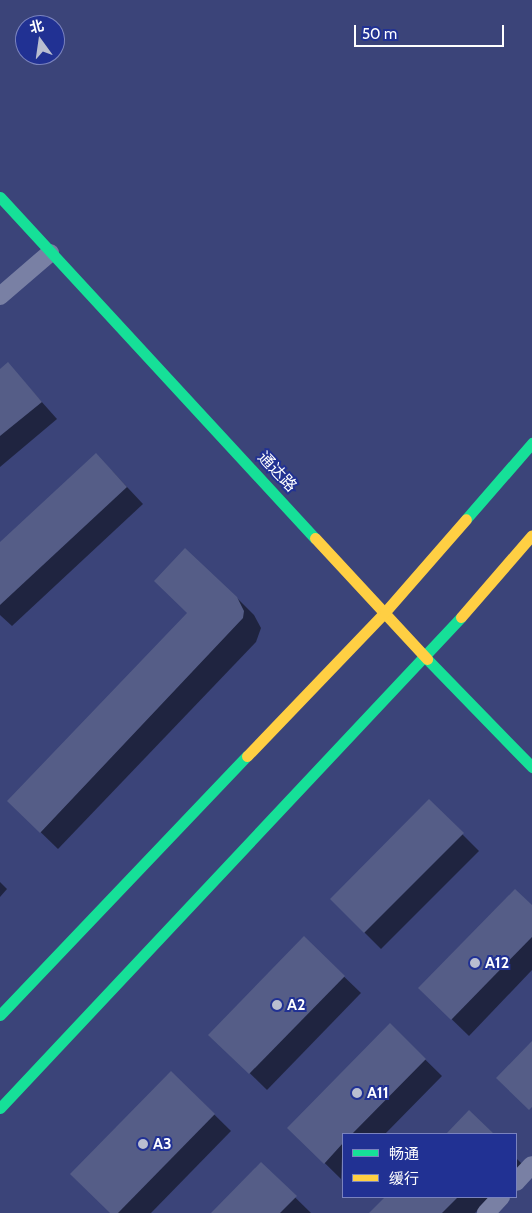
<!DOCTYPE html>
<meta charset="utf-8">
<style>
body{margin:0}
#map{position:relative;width:532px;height:1213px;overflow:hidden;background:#3b4479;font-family:Cabin,"Noto Sans SC",sans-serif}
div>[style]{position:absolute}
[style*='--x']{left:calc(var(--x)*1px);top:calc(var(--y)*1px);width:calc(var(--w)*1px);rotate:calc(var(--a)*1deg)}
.shadow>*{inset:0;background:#0007}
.building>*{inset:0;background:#555d87}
.street>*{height:18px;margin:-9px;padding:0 9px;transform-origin:9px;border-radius:9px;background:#7980a4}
.fast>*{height:11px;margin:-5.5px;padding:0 5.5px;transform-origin:5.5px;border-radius:5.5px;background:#16e098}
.slow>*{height:11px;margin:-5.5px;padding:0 5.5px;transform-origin:5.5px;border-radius:5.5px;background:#ffcf43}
.dots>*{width:14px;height:14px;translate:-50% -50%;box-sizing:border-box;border:2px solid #213193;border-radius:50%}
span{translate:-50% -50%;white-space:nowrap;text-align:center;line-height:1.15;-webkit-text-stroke:4px #213193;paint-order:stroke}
.street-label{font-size:16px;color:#fff}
.poi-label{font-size:16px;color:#fff;font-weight:700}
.left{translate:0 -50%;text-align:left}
.legend{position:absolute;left:342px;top:1133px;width:175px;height:65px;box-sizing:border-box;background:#213193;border:1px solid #7a83be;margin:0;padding:6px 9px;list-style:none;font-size:15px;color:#fff}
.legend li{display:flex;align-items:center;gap:10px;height:25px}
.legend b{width:25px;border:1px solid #7a83be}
.north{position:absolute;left:15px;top:15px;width:50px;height:50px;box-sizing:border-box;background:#213193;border:1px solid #7a83be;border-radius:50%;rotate:346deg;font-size:14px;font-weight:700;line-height:20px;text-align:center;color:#fff}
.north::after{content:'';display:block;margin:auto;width:18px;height:22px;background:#babed0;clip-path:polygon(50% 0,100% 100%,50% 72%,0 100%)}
.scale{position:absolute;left:354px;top:25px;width:150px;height:22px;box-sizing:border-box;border:2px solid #fff;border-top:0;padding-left:6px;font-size:15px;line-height:18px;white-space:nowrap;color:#fff;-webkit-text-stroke:4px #213193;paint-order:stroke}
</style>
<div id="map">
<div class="shadow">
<i style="clip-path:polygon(8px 364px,57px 419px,0 467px,0 370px)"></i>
<i style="clip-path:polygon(112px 471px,143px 504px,12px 626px,0 615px,0 544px)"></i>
<i style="clip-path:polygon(237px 598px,254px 615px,261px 628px,256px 642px,58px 849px,26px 818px,189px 613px)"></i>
<i style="clip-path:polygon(429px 801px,479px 851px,381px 949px,331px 899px)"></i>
<i style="clip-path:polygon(0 882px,7px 889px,0 897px)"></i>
<i style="clip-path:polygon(532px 907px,532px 970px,469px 1036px,437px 1005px)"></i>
<i style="clip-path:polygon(304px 938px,361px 993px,267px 1090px,227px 1051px)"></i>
<i style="clip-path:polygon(390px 1025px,442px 1076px,385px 1134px,343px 1134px,341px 1179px,289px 1128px)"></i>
<i style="clip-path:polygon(172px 1073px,231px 1131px,151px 1213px,111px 1213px)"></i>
<i style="clip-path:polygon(516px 1158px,522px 1164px,516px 1171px)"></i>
<i style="clip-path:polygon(261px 1164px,311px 1213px,213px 1213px)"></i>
<i style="clip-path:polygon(386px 1197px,491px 1197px,475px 1213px,371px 1213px)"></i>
</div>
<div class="building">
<i style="clip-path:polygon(8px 362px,42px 402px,0 436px,0 369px)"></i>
<i style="clip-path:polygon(96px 453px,127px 487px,0 605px,0 542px)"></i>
<i style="clip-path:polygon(185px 548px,237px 597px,244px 611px,243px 618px,40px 833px,7px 801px,187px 613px,154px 581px)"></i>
<i style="clip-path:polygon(429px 799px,464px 833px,364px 933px,330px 899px)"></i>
<i style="clip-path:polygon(515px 889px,532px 905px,532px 937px,451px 1020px,418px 988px)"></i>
<i style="clip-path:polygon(304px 936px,345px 976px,249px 1074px,208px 1035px)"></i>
<i style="clip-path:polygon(390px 1023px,426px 1059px,352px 1134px,343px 1134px,343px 1143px,324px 1164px,287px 1128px)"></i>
<i style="clip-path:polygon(532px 1041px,532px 1107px,529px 1110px,496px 1078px)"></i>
<i style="clip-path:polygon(171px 1071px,215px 1114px,118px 1213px,110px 1213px,70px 1174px)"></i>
<i style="clip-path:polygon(469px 1110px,494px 1134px,446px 1134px)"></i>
<i style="clip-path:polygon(261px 1162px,297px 1196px,280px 1213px,211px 1213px)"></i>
<i style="clip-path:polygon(385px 1197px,458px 1197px,442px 1213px,369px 1213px)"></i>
</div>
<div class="street">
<i style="--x:0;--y:296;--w:66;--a:-40.7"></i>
<i style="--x:516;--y:1182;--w:23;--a:-47"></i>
<i style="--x:486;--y:1213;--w:22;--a:-47"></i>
</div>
<div class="fast">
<i style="--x:0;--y:197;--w:464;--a:47.3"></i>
<i style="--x:466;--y:519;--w:101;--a:-49"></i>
<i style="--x:427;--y:659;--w:151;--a:45.8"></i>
<i style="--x:0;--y:1015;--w:358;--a:-46.4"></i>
<i style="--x:0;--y:1108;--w:673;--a:-46.8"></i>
</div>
<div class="slow">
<i style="--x:315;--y:538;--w:165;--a:47.2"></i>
<i style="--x:461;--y:617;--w:108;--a:-49.1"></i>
<i style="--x:247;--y:756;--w:199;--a:-46.2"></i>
<i style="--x:385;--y:612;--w:123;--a:-48.9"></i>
</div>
<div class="dots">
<i style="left:475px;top:963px;background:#babed0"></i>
<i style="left:277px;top:1005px;background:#babed0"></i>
<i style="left:357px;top:1093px;background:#babed0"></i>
<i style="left:143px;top:1144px;background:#babed0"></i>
</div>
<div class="street-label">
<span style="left:277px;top:472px;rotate:47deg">通达路</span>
</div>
<div class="poi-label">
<span class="left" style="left:485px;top:963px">A12</span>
<span class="left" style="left:287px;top:1005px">A2</span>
<span class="left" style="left:367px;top:1093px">A11</span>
<span class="left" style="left:153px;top:1144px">A3</span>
</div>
<ul class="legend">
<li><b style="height:6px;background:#16e098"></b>畅通</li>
<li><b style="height:6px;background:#ffcf43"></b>缓行</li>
</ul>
<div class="north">北</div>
<div class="scale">50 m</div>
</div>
